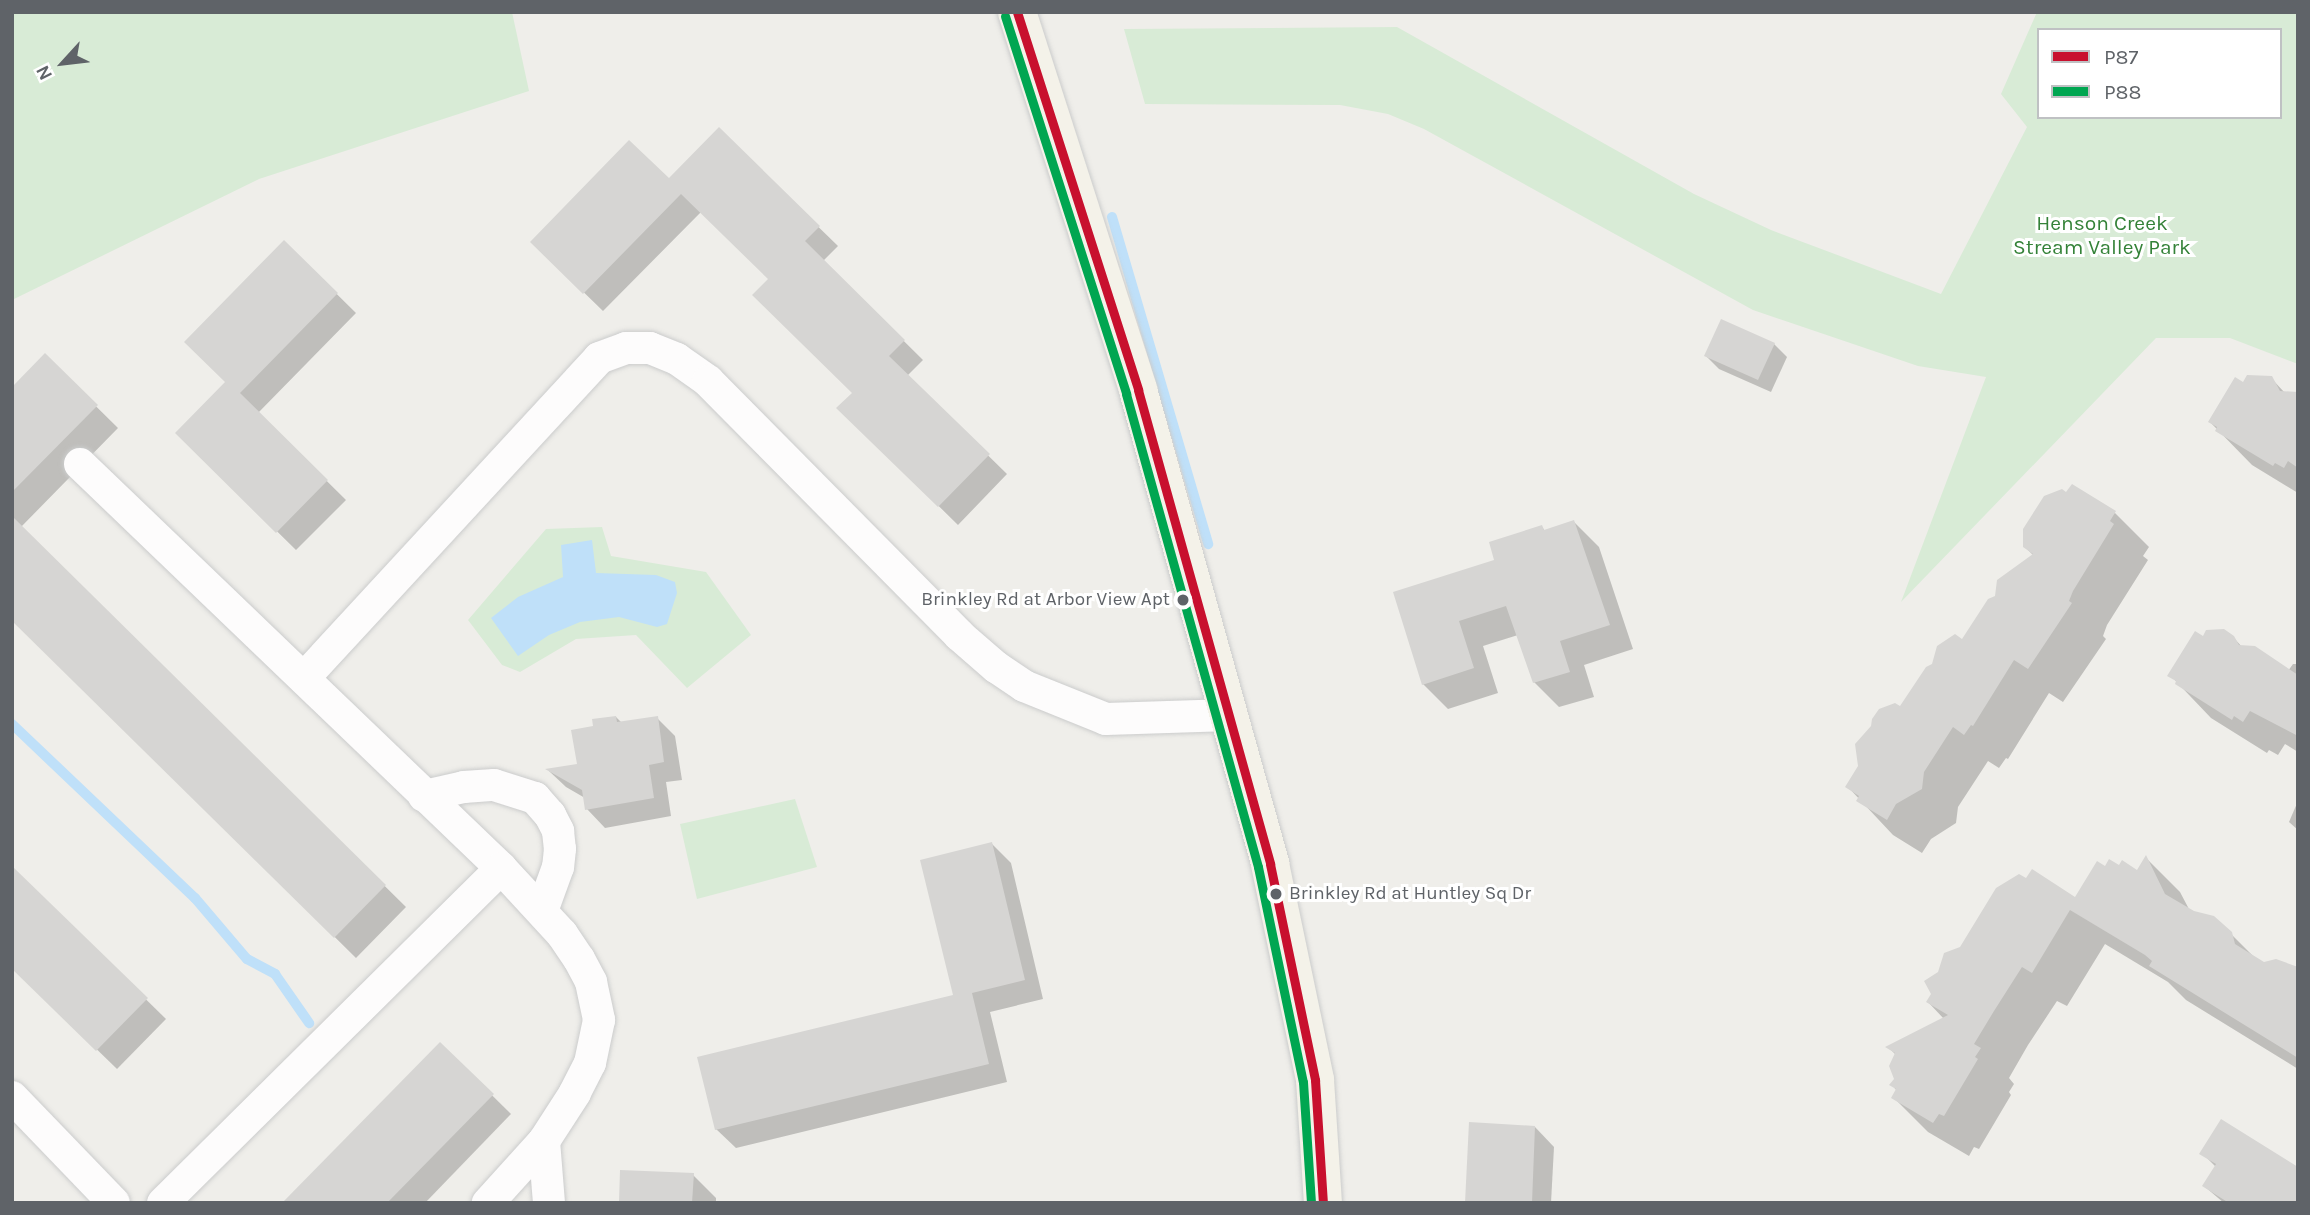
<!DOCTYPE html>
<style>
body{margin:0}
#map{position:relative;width:2310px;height:1215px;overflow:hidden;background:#efeeea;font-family:Karla,sans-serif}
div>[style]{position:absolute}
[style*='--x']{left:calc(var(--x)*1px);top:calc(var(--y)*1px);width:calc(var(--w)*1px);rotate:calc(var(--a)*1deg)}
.green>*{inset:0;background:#d8ebd6}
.water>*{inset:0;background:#bfe0f9}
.shadow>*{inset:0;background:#0003}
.stream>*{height:10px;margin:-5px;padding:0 5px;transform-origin:5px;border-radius:5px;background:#bfe0f9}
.building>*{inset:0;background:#d6d5d3}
.roads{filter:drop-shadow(0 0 2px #cbcccc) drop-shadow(0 0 2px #cbcccc)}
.minor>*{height:32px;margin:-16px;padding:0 16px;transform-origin:16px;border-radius:16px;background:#fdfcfc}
.major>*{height:38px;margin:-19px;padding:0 19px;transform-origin:19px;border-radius:19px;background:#f4f2e9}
.bus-1>*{height:9px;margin:-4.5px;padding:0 4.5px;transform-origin:4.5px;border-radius:4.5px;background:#c8102e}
.bus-2>*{height:9px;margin:-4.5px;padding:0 4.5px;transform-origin:4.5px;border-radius:4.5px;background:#00a651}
.dots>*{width:19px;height:19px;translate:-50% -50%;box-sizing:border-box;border:4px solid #fff;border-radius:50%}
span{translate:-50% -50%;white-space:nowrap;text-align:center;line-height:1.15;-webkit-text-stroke:6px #fff;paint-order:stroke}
.bus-label{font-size:19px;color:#5f6368}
.right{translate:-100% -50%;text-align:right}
.left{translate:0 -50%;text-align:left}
.park-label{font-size:21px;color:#348238}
.frame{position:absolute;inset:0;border:14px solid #5f6368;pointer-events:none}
.legend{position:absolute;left:2037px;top:28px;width:245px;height:91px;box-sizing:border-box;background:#fff;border:2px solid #bfc1c3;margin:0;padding:9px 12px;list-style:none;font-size:21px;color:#5f6368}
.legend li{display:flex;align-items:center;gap:14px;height:35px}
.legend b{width:35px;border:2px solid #bfc1c3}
.north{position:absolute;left:28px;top:28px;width:70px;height:70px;-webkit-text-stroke:5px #fff;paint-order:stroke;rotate:243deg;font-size:19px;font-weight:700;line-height:28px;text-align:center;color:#5f6368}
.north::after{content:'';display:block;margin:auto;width:24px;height:32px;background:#5f6368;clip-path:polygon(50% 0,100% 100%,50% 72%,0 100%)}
</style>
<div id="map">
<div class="green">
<i style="clip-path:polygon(12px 12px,512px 12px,529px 91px,259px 179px,12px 300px)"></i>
<i style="clip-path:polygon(evenodd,2037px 12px,2298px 12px,2298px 364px,2230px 338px,2156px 338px,1901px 602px,1986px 377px,1918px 366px,1753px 310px,1424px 129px,1388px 114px,1340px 105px,1145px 104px,1124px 29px,1397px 27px,1694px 194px,1771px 230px,1941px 294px,2027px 127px,2001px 94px,2037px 12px,2039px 30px,2280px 30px,2280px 117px,2039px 117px,2039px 30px)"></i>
<i style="clip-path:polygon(602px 527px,611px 556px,706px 572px,751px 635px,687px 688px,636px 635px,576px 639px,520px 672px,502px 665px,468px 620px,546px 529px)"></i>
<i style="clip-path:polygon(795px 799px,817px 867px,697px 899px,680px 824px)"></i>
</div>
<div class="water">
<i style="clip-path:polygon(592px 540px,596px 573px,656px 575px,675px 582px,677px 593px,667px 624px,657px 627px,619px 617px,580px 622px,549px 635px,518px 656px,491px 618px,518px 597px,563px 577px,561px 545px)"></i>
</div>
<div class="shadow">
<i style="clip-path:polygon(719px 130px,838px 246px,823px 261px,923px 360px,907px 376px,1007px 474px,958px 525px,839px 408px,854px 393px,770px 279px,701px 212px,603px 311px,532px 242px,669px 181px)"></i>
<i style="clip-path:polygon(284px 242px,356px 313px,258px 413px,346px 500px,296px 550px,177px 433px,228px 382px)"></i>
<i style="clip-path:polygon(1774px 344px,1787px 357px,1771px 392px,1719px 369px,1706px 356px)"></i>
<i style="clip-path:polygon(45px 356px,118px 428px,21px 527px,406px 907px,356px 958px,12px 618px,12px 389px)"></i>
<i style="clip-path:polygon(2271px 378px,2285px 393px,2298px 398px,2298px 493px,2252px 465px,2210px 422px,2243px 385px)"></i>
<i style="clip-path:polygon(2115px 513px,2149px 547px,2143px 556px,2148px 560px,2107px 625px,2103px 636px,2106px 639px,2063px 702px,2049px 693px,2008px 759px,2006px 758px,1999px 768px,1988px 761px,1958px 807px,1956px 823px,1931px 839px,1922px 853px,1893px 835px,1847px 786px,1900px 708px,1963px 642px,2034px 556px,2025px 547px)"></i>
<i style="clip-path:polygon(1574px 522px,1599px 547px,1633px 649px,1584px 665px,1594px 697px,1559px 707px,1534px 682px,1518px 635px,1483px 646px,1498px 693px,1448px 709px,1423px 684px,1395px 594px,1497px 562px,1542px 527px,1545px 531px)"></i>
<i style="clip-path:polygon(2233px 637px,2243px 648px,2288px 671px,2293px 664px,2298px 664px,2298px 752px,2285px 744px,2278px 755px,2269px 750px,2267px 753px,2211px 718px,2170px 675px,2203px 638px)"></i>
<i style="clip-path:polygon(616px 717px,622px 723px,657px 718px,675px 736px,682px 780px,666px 782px,671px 816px,605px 828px,587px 809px,585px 798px,566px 787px,549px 771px,579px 765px,595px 728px)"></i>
<i style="clip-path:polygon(2298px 801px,2298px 830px,2289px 822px)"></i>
<i style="clip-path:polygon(992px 844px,1011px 863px,1043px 999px,990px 1012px,1007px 1082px,736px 1148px,716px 1129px,955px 996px)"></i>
<i style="clip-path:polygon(2146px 858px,2180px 892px,2190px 911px,2231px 934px,2257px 960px,2264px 964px,2298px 969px,2298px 1069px,2186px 1000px,2168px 982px,2105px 944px,2067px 1006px,2057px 1001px,2028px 1045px,2009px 1078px,2014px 1084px,2009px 1092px,2011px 1095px,1979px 1149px,1974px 1147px,1969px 1156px,1928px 1132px,1893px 1097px,1897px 1091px,1892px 1085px,1895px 1079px,1896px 1055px,1888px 1047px,1944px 1019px,1928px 1002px,2076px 899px,2105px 869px,2137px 872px)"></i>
<i style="clip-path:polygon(12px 868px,166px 1019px,117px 1069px,12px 967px)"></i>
<i style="clip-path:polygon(440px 1044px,511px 1114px,425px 1203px,285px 1203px)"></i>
<i style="clip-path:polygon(1535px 1127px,1554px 1147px,1551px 1203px,1467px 1203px)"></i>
<i style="clip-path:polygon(2202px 1153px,2298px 1203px,2224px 1203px,2204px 1186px,2216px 1167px)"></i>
<i style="clip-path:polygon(693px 1175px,716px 1198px,716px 1203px,620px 1203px)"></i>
</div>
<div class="stream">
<i style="--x:1112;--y:217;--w:341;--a:73.6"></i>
<i style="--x:12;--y:724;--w:253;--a:43.6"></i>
<i style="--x:195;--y:898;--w:80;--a:49.6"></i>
<i style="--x:247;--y:959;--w:32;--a:28"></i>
<i style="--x:275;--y:974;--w:60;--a:55.2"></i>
</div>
<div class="building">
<i style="clip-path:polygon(719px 127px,820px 226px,805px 241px,905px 340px,889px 356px,990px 454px,938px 507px,836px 408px,852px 393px,752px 295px,768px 279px,681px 194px,583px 294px,530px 242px,629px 140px,669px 178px)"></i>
<i style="clip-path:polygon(284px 240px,338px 293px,240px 393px,328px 480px,276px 533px,175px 433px,225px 382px,184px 342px)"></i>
<i style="clip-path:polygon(1721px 319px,1775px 343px,1758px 380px,1704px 356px)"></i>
<i style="clip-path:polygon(45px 353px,98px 405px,12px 492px,12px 387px)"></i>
<i style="clip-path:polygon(2247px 375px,2272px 376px,2280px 391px,2298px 392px,2298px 468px,2288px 461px,2284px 468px,2275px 463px,2273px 466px,2215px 431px,2217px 427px,2208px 422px,2235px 377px,2243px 382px)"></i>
<i style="clip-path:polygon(2072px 484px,2116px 511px,2110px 521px,2114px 524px,2073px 591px,2069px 601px,2072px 603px,2028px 669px,2014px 660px,1973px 726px,1971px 725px,1964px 735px,1953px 727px,1924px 772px,1922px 789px,1896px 804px,1887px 820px,1856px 801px,1859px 796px,1845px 787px,1858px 766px,1855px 744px,1871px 726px,1872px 719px,1879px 709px,1895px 703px,1900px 706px,1926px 667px,1932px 664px,1937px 646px,1955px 634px,1962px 639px,1988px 599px,1995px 596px,1997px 580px,2033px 554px,2023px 547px,2023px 529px,2044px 496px,2062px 489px,2066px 492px)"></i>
<i style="clip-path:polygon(12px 516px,386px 885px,334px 938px,12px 621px)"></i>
<i style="clip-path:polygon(1574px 520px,1610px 625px,1560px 641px,1570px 672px,1533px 683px,1506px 606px,1459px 621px,1474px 668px,1422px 685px,1393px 592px,1494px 560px,1489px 542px,1542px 525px,1544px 530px)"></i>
<i style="clip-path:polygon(2224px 629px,2234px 636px,2239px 645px,2255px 646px,2298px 675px,2298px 736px,2250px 711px,2243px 722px,2234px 716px,2232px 720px,2175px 684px,2176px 681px,2167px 676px,2195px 631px,2203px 636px,2206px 630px)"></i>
<i style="clip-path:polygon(616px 716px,617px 722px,658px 716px,664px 762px,649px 765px,654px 798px,585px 810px,582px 790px,545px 769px,577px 764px,571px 730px,593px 726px,592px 719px)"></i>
<i style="clip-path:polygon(992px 842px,1025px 980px,972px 993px,989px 1064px,715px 1130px,697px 1057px,953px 995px,920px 860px)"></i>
<i style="clip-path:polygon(2146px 855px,2165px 894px,2194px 911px,2214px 916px,2232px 932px,2235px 944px,2264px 962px,2276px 959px,2298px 967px,2298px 1058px,2149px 966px,2152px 961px,2145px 955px,2070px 910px,2032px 973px,2022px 967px,1994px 1011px,1974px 1044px,1981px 1048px,1975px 1057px,1978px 1059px,1944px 1116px,1939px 1114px,1933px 1123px,1891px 1098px,1896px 1089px,1889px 1085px,1894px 1079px,1889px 1066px,1895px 1053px,1885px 1047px,1948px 1015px,1926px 1002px,1931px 994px,1924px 981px,1938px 972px,1944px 953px,1960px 947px,1996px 888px,2019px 874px,2026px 878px,2032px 869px,2075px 897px,2097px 861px,2105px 866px,2109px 859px,2119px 865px,2122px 860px,2137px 870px)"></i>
<i style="clip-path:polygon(12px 866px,148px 998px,96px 1051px,12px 969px)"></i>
<i style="clip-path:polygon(440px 1042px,494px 1094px,387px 1203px,282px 1203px)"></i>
<i style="clip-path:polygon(2221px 1119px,2298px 1167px,2298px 1203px,2229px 1203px,2202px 1186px,2216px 1164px,2199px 1154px)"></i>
<i style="clip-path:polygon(1469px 1122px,1535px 1126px,1532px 1203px,1465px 1203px)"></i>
<i style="clip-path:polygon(620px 1170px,694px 1173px,692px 1203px,619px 1203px)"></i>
</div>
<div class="roads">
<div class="minor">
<i style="--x:80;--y:464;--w:583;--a:43.82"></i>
<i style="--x:501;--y:868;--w:90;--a:47.3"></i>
<i style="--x:562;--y:934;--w:30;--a:56"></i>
<i style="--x:579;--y:959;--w:26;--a:62"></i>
<i style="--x:591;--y:982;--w:39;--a:78"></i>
<i style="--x:599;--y:1020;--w:44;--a:101.8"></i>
<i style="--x:590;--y:1063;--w:34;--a:117"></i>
<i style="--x:575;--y:1093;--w:57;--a:122.9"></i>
<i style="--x:544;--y:1141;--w:84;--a:132.1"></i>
<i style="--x:304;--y:678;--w:435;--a:-47.3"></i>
<i style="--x:599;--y:358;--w:29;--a:-20"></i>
<i style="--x:626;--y:348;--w:24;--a:0"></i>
<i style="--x:650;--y:348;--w:29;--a:22"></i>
<i style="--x:677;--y:359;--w:38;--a:35"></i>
<i style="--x:708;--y:381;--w:357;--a:45.3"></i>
<i style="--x:959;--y:635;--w:49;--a:40.9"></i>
<i style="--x:996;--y:667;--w:34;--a:34"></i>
<i style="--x:1024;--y:686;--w:88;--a:21.9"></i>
<i style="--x:1106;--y:719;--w:124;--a:-1.8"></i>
<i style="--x:424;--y:796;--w:41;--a:-12.7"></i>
<i style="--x:464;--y:787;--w:30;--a:-4"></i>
<i style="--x:494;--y:785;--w:43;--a:17.6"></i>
<i style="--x:535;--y:798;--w:23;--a:49"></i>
<i style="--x:550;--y:815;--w:18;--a:63"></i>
<i style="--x:558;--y:831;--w:18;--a:84"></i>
<i style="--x:560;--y:849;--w:18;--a:96"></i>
<i style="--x:558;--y:867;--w:47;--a:110"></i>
<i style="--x:12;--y:1097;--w:147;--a:46.1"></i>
<i style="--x:544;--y:1141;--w:62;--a:85.4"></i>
<i style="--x:163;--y:1203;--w:476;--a:-44.7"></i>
</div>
<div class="major">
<i style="--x:1017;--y:12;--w:397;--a:72.2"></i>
<i style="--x:1138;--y:390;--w:492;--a:74.4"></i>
<i style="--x:1270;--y:864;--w:221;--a:78.2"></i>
<i style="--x:1315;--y:1080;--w:123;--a:86.3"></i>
</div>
</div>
<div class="bus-1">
<i style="--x:1017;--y:12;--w:397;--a:72.2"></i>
<i style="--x:1138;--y:390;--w:492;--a:74.4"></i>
<i style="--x:1270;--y:864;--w:221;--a:78.2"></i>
<i style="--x:1315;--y:1080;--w:123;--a:86.3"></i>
</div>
<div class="bus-2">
<i style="--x:1005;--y:16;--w:397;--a:72.2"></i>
<i style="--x:1126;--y:394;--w:491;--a:74.4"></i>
<i style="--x:1258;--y:867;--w:220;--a:78.2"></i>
<i style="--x:1303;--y:1082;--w:121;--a:86.2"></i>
</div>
<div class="dots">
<i style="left:1183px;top:600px;background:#5f6368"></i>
<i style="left:1276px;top:894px;background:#5f6368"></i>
</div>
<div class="bus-label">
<span class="right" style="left:1170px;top:600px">Brinkley Rd at Arbor View Apt</span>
<span class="left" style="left:1289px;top:894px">Brinkley Rd at Huntley Sq Dr</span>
</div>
<div class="park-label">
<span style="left:2102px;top:235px">Henson Creek<br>Stream Valley Park</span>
</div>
<div class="frame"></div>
<ul class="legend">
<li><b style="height:9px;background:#c8102e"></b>P87</li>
<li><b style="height:9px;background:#00a651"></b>P88</li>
</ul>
<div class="north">N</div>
</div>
